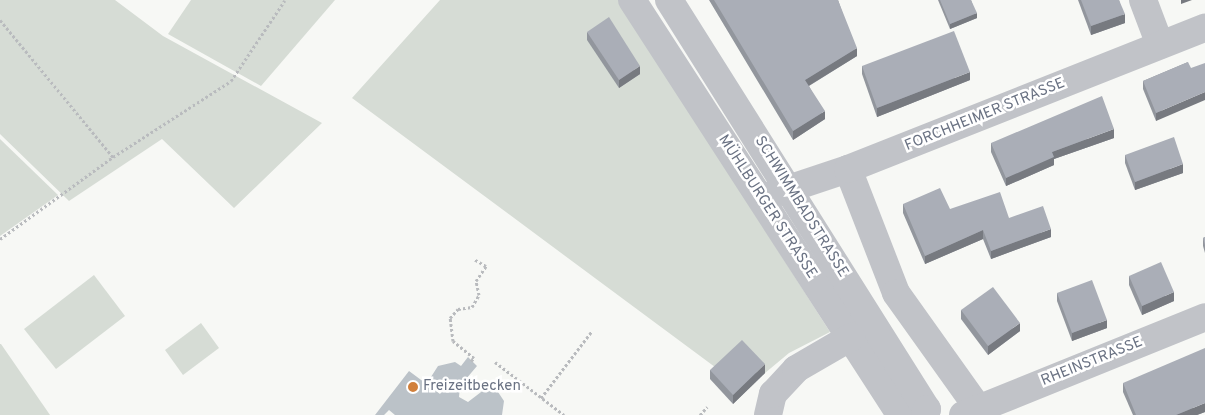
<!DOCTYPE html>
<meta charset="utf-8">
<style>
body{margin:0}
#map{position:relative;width:1205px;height:415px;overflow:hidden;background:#f7f8f5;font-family:Overpass,sans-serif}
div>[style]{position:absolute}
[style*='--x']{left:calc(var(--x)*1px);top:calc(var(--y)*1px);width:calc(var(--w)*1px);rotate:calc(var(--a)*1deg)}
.green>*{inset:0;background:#d6dcd5}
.water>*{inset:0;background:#bbc2c8}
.path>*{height:3px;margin-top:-1.5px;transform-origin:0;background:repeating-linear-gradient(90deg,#b9bbbe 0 2.5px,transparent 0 5px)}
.minor>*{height:28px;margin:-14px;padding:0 14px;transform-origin:14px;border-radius:14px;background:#c1c3c8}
.wall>*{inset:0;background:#92969d}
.shaded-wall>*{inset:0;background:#777a80}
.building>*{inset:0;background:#aaaeb7}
.dots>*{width:14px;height:14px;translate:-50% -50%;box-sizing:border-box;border:2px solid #fff;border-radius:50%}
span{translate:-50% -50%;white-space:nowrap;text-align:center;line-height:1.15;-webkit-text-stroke:5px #fff;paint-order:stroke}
.street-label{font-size:15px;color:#6a7283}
.poi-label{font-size:15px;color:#6a7283}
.left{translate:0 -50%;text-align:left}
</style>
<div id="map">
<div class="green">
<i style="clip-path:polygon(0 0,115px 0,163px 36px,322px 123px,234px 208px,162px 139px,69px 201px,0 134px)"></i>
<i style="clip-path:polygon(191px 0,335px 0,261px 86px,168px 34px)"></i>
<i style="clip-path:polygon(440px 0,618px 0,830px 332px,789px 353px,765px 373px,719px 370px,352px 98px)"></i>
<i style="clip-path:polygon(0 139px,58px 195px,0 236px)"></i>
<i style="clip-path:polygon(94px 275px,125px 316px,56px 369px,24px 329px)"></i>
<i style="clip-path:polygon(201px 323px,219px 348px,183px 375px,165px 350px)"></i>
<i style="clip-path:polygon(0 344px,1px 344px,50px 415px,0 415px)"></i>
</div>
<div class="water">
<i style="clip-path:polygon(468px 357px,477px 366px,460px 386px,459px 397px,468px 402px,485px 389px,496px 389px,504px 401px,502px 415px,395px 415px,389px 410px,384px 415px,375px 415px,409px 371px,440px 394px,443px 390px,429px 380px,438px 366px,455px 362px,461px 366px)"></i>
</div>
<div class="path">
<i style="--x:0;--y:20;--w:178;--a:50.5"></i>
<i style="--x:0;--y:239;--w:140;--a:-36"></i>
<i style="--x:113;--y:157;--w:140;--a:-32.8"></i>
<i style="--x:231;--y:81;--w:97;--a:-56.3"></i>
<i style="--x:471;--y:361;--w:4;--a:-45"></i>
<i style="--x:474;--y:358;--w:27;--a:-141"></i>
<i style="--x:453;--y:341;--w:23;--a:-97"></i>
<i style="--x:450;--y:318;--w:12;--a:-48"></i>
<i style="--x:458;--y:309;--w:14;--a:-8"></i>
<i style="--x:472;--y:307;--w:14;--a:-60"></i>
<i style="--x:479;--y:295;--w:14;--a:-102"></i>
<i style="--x:476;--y:281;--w:18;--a:-56"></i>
<i style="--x:486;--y:266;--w:14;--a:-150"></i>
<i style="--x:495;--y:362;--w:87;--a:37.5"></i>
<i style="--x:541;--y:398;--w:84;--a:-52.7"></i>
<i style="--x:700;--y:415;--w:11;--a:-49"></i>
</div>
<div class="minor">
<i style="--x:632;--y:0;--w:494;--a:57.1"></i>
<i style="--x:669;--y:0;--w:484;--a:57.8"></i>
<i style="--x:927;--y:409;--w:6;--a:108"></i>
<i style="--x:1143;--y:0;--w:48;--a:69.3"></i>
<i style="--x:848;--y:169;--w:133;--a:68.8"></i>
<i style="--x:896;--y:293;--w:150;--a:54.5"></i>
<i style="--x:773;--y:194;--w:79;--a:-18.4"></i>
<i style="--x:848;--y:169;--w:384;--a:-21.6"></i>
<i style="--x:768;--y:415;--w:22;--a:-77"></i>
<i style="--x:773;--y:394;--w:34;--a:-47"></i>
<i style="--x:796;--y:369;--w:64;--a:-30.2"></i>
<i style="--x:963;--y:415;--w:261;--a:-22"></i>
</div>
<div class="wall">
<i style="clip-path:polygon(709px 0,838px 0,857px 56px,809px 86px,825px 119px,793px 140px)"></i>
<i style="clip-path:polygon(938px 0,971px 0,977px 18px,950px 29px)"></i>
<i style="clip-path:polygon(1078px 0,1119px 0,1125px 23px,1091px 35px)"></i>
<i style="clip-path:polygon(587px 32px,640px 74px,619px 88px,587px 40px)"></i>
<i style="clip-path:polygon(1188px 62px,1156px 121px,1143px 89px,1143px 81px)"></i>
<i style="clip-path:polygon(862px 66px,970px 80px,877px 117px,862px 74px)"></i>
<i style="clip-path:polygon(1114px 138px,1054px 159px,1054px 165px,1006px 186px,991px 152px,991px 143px)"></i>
<i style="clip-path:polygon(1125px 155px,1183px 173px,1135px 190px,1125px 163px)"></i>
<i style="clip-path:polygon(903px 204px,950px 209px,1009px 218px,1051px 237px,991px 259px,983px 239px,925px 264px,903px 213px)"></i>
<i style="clip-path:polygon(1205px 237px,1205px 253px,1203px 246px,1203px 238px)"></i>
<i style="clip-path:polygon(1129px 276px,1174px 301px,1142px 315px,1129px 285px)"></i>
<i style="clip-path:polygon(1057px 293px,1107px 328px,1072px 341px,1057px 301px)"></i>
<i style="clip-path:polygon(961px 310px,1020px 331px,988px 355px,961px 319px)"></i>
<i style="clip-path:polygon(710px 370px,765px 373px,733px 404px,710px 379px)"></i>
<i style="clip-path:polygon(1123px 383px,1205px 412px,1197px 415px,1133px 415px,1123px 392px)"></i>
</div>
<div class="shaded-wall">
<i style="clip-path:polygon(1181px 0,1192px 0,1181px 4px)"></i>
<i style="clip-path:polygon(977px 13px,977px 18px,950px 29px,950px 24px)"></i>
<i style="clip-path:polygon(1125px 14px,1125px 23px,1091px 35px,1091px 26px)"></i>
<i style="clip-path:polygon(857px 48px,857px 56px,805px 88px,805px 80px)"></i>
<i style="clip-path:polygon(640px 66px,640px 74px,619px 88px,619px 80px)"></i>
<i style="clip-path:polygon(970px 72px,970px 80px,877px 117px,877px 108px)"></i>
<i style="clip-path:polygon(1205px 92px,1205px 100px,1156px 121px,1156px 113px)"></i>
<i style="clip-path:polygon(825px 111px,825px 119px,793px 140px,793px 131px)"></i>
<i style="clip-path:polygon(1114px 129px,1114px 138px,1054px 159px,1054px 165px,1006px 186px,1006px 178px,1052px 152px)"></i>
<i style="clip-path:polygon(1183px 164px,1183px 173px,1135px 190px,1135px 182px)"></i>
<i style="clip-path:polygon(1051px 229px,1051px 237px,991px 259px,991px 251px)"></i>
<i style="clip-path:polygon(983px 230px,983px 239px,925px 264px,925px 256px)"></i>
<i style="clip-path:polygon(1174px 292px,1174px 301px,1142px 315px,1142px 306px)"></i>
<i style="clip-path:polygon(1107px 320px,1107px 328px,1072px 341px,1072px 333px)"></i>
<i style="clip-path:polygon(1020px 323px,1020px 331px,988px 355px,988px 346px)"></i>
<i style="clip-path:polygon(765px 364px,765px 373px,733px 404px,733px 395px)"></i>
<i style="clip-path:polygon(1205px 403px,1205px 412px,1197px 415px,1176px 415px)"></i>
</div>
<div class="building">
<i style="clip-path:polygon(714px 0,838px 0,857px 48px,805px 80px,825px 111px,793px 131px)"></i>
<i style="clip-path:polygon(940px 0,971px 0,977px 13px,950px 24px)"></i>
<i style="clip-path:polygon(1081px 0,1119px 0,1125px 14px,1091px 26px)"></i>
<i style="clip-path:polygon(609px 17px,640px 66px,619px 80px,587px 32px)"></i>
<i style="clip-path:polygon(954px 31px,970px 72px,877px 108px,862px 66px)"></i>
<i style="clip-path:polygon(1188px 62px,1191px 68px,1205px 63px,1205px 92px,1156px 113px,1143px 81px)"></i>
<i style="clip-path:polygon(1102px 96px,1114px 129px,1052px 152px,1054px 157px,1006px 178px,991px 143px)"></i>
<i style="clip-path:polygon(1174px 137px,1183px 164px,1135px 182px,1125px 155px)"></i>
<i style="clip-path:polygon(940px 188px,950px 209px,1000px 192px,1009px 218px,1043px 206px,1051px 229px,991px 251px,983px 230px,925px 256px,903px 204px)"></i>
<i style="clip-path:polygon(1205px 237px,1205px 245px,1203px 238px)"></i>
<i style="clip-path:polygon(1161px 262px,1174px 292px,1142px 306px,1129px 276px)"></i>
<i style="clip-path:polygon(1092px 280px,1107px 320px,1072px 333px,1057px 293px)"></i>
<i style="clip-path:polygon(993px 287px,1020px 323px,988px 346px,961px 310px)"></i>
<i style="clip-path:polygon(742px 340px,765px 364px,733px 395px,710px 370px)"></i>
<i style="clip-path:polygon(1205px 348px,1205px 403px,1176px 415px,1136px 415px,1123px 383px)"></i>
</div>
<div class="dots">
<i style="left:413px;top:387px;background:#d1803c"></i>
</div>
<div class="street-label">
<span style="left:985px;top:115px;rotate:-22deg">FORCHHEIMER STRASSE</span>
<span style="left:767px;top:207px;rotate:57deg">MÜHLBURGER STRASSE</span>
<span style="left:801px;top:207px;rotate:58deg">SCHWIMMBADSTRASSE</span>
<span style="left:1092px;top:362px;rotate:-22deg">RHEINSTRASSE</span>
</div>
<div class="poi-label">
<span class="left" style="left:423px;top:387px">Freizeitbecken</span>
</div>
</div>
